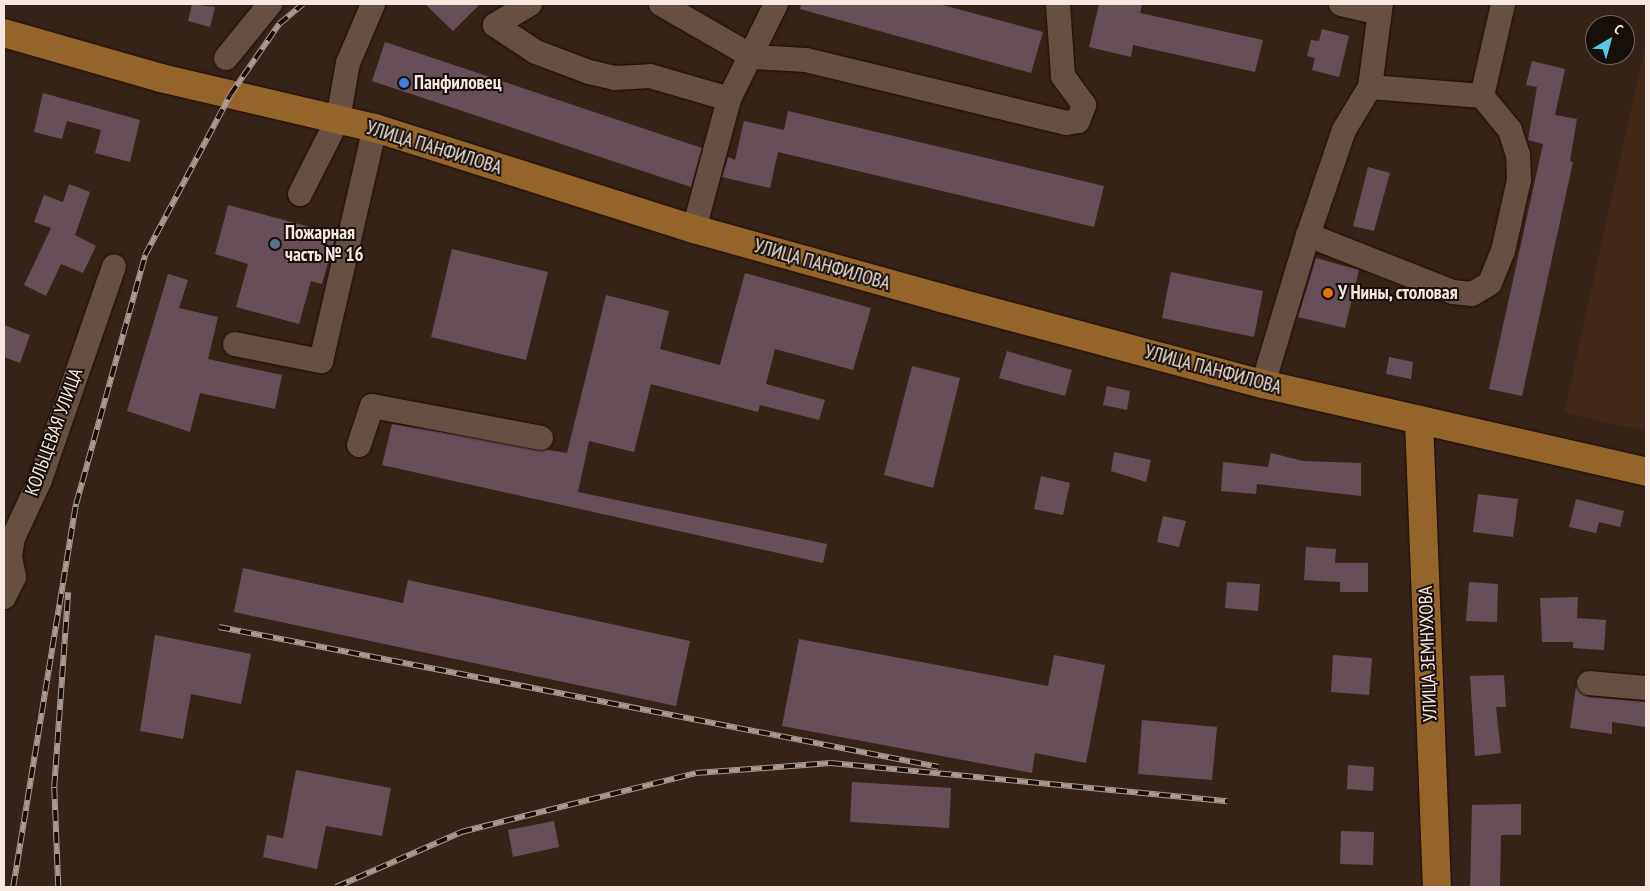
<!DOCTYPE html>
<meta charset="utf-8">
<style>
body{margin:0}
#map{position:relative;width:1650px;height:891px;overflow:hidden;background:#362318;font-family:"PT Sans Narrow",sans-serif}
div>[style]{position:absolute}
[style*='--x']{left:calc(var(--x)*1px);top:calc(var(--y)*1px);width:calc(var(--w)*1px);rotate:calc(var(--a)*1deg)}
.built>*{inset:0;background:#422819}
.building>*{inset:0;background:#664f59}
.roads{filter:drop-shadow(0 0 1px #1d0c03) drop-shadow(0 0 1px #1d0c03)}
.minor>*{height:24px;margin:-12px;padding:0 12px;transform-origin:12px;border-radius:12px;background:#665043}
.major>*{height:28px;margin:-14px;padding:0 14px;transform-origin:14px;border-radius:14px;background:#94642b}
.rail>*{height:5.5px;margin-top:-2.75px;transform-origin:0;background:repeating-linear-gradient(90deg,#170f0a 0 11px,#aa9a91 0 22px);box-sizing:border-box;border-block:1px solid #aa9a91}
.dots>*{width:14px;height:14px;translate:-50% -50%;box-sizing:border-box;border:2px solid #170f0a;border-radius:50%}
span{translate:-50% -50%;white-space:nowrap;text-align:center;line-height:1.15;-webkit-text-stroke:4px #170f0a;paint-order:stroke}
.poi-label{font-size:19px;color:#f6e8e1;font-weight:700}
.left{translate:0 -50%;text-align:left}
.street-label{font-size:19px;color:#f6e8e1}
.frame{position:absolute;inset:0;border:5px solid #f6e8e1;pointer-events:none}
.north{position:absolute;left:1585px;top:15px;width:50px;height:50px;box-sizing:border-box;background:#170f0a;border:1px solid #706660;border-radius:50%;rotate:38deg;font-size:14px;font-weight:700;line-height:20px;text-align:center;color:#f6e8e1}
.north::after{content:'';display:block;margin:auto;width:18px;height:22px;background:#59c8e4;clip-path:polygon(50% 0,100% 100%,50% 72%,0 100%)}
</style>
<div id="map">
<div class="built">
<i style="clip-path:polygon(1646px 42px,1646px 431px,1564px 413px)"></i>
</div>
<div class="building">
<i style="clip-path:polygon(192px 4px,215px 7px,210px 27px,188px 21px)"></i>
<i style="clip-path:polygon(425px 4px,480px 4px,453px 31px)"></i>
<i style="clip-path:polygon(801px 4px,939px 4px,1043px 32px,1031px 73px,800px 9px)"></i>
<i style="clip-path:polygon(1099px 4px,1142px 4px,1140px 13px,1263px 40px,1255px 72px,1133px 45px,1131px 57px,1089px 47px)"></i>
<i style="clip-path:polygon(1322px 29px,1349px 36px,1339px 77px,1312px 70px,1315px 58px,1307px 56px,1311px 40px,1319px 41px)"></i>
<i style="clip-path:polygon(385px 42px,702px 148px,691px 187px,372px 81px)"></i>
<i style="clip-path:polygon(1532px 61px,1565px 69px,1555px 115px,1577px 119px,1570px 161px,1573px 162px,1522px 396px,1489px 389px,1543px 144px,1528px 140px,1537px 87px,1526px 85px)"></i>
<i style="clip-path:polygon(43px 93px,140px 120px,130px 162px,95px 153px,101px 130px,67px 121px,62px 139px,34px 132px)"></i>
<i style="clip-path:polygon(788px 111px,1104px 186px,1094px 227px,778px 152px,770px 188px,722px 177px,728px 157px,735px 160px,744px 121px,784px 130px)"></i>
<i style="clip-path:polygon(1368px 167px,1390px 173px,1374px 231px,1353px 226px)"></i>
<i style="clip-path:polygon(69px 184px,90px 192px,75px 235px,96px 246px,83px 273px,61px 264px,46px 296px,24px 285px,51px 228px,34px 222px,44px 195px,63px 202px)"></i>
<i style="clip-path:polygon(228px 205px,336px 234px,322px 284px,311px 281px,299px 324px,236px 307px,248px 264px,215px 254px)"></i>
<i style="clip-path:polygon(452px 249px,548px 272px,526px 360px,431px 337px)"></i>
<i style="clip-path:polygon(1316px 258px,1359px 270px,1345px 328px,1298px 317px)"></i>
<i style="clip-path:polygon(1171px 272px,1263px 291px,1254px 337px,1162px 318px)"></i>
<i style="clip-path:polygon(745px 273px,871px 308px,853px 370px,775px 349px,766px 384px,825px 400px,819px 420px,760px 405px,758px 412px,651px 384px,634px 452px,589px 441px,578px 492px,827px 544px,823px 563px,382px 465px,392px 424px,567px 453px,606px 295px,669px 311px,660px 349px,720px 365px)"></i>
<i style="clip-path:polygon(168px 274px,188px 280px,179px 308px,218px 317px,208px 359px,282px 375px,275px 409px,200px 393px,190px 432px,127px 411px)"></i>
<i style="clip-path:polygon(4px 325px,30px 335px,20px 363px,4px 357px)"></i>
<i style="clip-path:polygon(1007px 351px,1072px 370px,1065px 396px,999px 378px)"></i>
<i style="clip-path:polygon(1389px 357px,1413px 362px,1411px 379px,1386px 374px)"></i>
<i style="clip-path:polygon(912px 366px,960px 378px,933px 488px,884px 475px)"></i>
<i style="clip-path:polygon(1107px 386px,1130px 391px,1127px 410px,1103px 405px)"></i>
<i style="clip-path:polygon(1114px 452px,1151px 460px,1146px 482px,1111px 471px)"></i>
<i style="clip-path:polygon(1271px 453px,1303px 461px,1361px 463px,1361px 496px,1257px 484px,1256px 494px,1221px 491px,1223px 462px,1268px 467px)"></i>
<i style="clip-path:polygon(1041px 476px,1070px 483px,1063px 515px,1034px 509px)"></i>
<i style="clip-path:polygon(1478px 494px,1518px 499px,1513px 537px,1473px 532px)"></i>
<i style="clip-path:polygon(1576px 499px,1624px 511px,1620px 527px,1599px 522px,1596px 533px,1569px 527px)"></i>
<i style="clip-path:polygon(1163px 516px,1186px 521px,1179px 547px,1157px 542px)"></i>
<i style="clip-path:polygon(1306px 547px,1336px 549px,1335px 563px,1368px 563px,1368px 592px,1340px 592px,1340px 582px,1304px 580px)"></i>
<i style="clip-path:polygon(243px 568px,403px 603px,408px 580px,690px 641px,676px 706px,234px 612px)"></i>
<i style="clip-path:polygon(1227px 582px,1260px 584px,1258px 611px,1225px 608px)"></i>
<i style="clip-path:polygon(1469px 582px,1498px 584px,1497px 622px,1466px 621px)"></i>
<i style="clip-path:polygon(1578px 597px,1577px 618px,1606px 620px,1604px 650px,1573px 648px,1573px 642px,1542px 642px,1540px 598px)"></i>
<i style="clip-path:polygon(155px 635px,251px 654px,241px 704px,191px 694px,183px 739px,140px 731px)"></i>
<i style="clip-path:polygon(799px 639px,1048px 686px,1054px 655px,1105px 665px,1086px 763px,1035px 753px,1032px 773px,782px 726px)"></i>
<i style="clip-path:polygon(1333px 655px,1372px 658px,1369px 695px,1331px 692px)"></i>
<i style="clip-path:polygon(1504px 675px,1506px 707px,1496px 707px,1501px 753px,1475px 756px,1470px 676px)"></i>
<i style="clip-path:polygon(1576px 687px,1588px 697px,1646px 702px,1646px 727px,1612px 722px,1612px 734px,1570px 728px)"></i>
<i style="clip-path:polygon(1142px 720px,1217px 727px,1212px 780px,1138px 774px)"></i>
<i style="clip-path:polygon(1348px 765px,1374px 767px,1373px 791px,1347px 789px)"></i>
<i style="clip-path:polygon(296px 770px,391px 788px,382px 836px,326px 826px,317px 869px,263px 857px,267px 835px,283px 838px)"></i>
<i style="clip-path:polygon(852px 782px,951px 788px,949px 828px,850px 822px)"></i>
<i style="clip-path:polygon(1521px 804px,1521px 835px,1501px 835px,1500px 887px,1470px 887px,1472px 805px)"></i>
<i style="clip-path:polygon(554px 821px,559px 847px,513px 857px,508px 830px)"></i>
<i style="clip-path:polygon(1341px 831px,1374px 832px,1373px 865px,1340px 864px)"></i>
</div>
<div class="roads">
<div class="minor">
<i style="--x:530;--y:4;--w:41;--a:149"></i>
<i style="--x:495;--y:25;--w:49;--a:33.4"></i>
<i style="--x:536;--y:52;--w:57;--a:20.7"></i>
<i style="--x:589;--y:72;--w:26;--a:13"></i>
<i style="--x:614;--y:78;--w:36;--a:-3"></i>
<i style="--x:650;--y:76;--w:82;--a:16.2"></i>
<i style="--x:661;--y:4;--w:106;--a:29.9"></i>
<i style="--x:753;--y:57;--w:53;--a:3.2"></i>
<i style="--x:806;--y:60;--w:268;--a:13.6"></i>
<i style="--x:1066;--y:123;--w:12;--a:-9"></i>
<i style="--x:1078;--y:121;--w:17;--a:-69"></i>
<i style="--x:1084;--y:105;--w:36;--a:-126"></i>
<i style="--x:1063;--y:76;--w:72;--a:-94"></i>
<i style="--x:1341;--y:4;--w:39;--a:13"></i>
<i style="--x:226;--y:58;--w:70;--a:-50.8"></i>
<i style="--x:1370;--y:87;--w:84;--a:-82.5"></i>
<i style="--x:1482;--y:96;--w:94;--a:-77.1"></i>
<i style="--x:300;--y:194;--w:84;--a:-63.1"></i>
<i style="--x:338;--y:119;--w:57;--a:-79.9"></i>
<i style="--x:348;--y:63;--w:64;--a:-67"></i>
<i style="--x:694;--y:229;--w:135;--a:-74.9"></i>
<i style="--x:729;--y:99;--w:106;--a:-63.7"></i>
<i style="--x:235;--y:344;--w:88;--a:11.2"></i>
<i style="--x:321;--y:361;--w:239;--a:-77"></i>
<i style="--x:1263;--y:384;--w:156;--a:-73.2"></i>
<i style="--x:1308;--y:235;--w:156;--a:21.5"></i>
<i style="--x:1453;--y:292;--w:19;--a:6"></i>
<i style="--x:1472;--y:294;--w:21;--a:-31"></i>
<i style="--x:1490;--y:283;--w:35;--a:-68"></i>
<i style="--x:1503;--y:251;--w:73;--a:-77.3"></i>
<i style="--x:1519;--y:180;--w:25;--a:-92"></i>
<i style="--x:1518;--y:155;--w:26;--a:-108"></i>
<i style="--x:1510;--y:130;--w:44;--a:-129.5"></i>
<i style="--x:1482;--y:96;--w:112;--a:-175.4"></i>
<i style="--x:1370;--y:87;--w:50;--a:121.2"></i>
<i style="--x:1344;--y:130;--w:111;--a:108.9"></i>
<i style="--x:359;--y:445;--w:41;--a:-71.6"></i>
<i style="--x:372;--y:406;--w:172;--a:10.7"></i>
<i style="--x:4;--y:597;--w:22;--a:-63"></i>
<i style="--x:14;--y:577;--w:21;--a:-101"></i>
<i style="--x:10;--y:556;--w:18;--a:-81"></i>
<i style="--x:13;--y:538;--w:64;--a:-65"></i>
<i style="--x:40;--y:480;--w:226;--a:-70.9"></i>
<i style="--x:1589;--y:683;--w:57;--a:5"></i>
</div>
<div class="major">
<i style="--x:4;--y:33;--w:163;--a:16"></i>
<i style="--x:161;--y:78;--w:220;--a:13.2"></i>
<i style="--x:375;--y:128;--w:335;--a:17.6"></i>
<i style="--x:694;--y:229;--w:256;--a:15.6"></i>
<i style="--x:941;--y:298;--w:333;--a:15"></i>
<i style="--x:1263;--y:384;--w:393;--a:12.9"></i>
<i style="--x:1419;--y:420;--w:467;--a:87.8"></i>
</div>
</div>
<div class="rail">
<i style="--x:219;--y:627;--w:733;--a:11"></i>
<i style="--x:13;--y:887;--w:388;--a:-80.7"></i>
<i style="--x:76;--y:504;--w:258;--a:-74.5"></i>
<i style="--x:145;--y:255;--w:181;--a:-62"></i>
<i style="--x:230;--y:95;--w:86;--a:-55.4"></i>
<i style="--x:279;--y:24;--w:31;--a:-40"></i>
<i style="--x:58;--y:887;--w:100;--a:-92.3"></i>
<i style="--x:54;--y:787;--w:195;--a:-85.9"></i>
<i style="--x:336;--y:887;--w:137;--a:-23.7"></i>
<i style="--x:461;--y:832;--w:242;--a:-14.1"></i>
<i style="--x:696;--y:773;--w:135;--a:-4.2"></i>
<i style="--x:831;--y:763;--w:398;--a:5.5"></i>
</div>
<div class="dots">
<i style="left:404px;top:83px;background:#3f7fe0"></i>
<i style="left:275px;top:244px;background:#5c6f8a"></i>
<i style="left:1328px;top:293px;background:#e8710a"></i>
</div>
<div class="poi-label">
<span class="left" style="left:414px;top:83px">Панфиловец</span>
<span class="left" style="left:285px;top:244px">Пожарная<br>часть № 16</span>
<span class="left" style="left:1338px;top:293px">У Нины, столовая</span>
</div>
<div class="street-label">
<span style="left:434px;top:148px;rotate:17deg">УЛИЦА ПАНФИЛОВА</span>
<span style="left:822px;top:265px;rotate:16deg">УЛИЦА ПАНФИЛОВА</span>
<span style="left:1213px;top:370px;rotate:15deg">УЛИЦА ПАНФИЛОВА</span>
<span style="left:54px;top:432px;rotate:-70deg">КОЛЬЦЕВАЯ УЛИЦА</span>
<span style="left:1428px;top:654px;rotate:-92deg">УЛИЦА ЗЕМНУХОВА</span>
</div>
<div class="frame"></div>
<div class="north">С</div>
</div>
